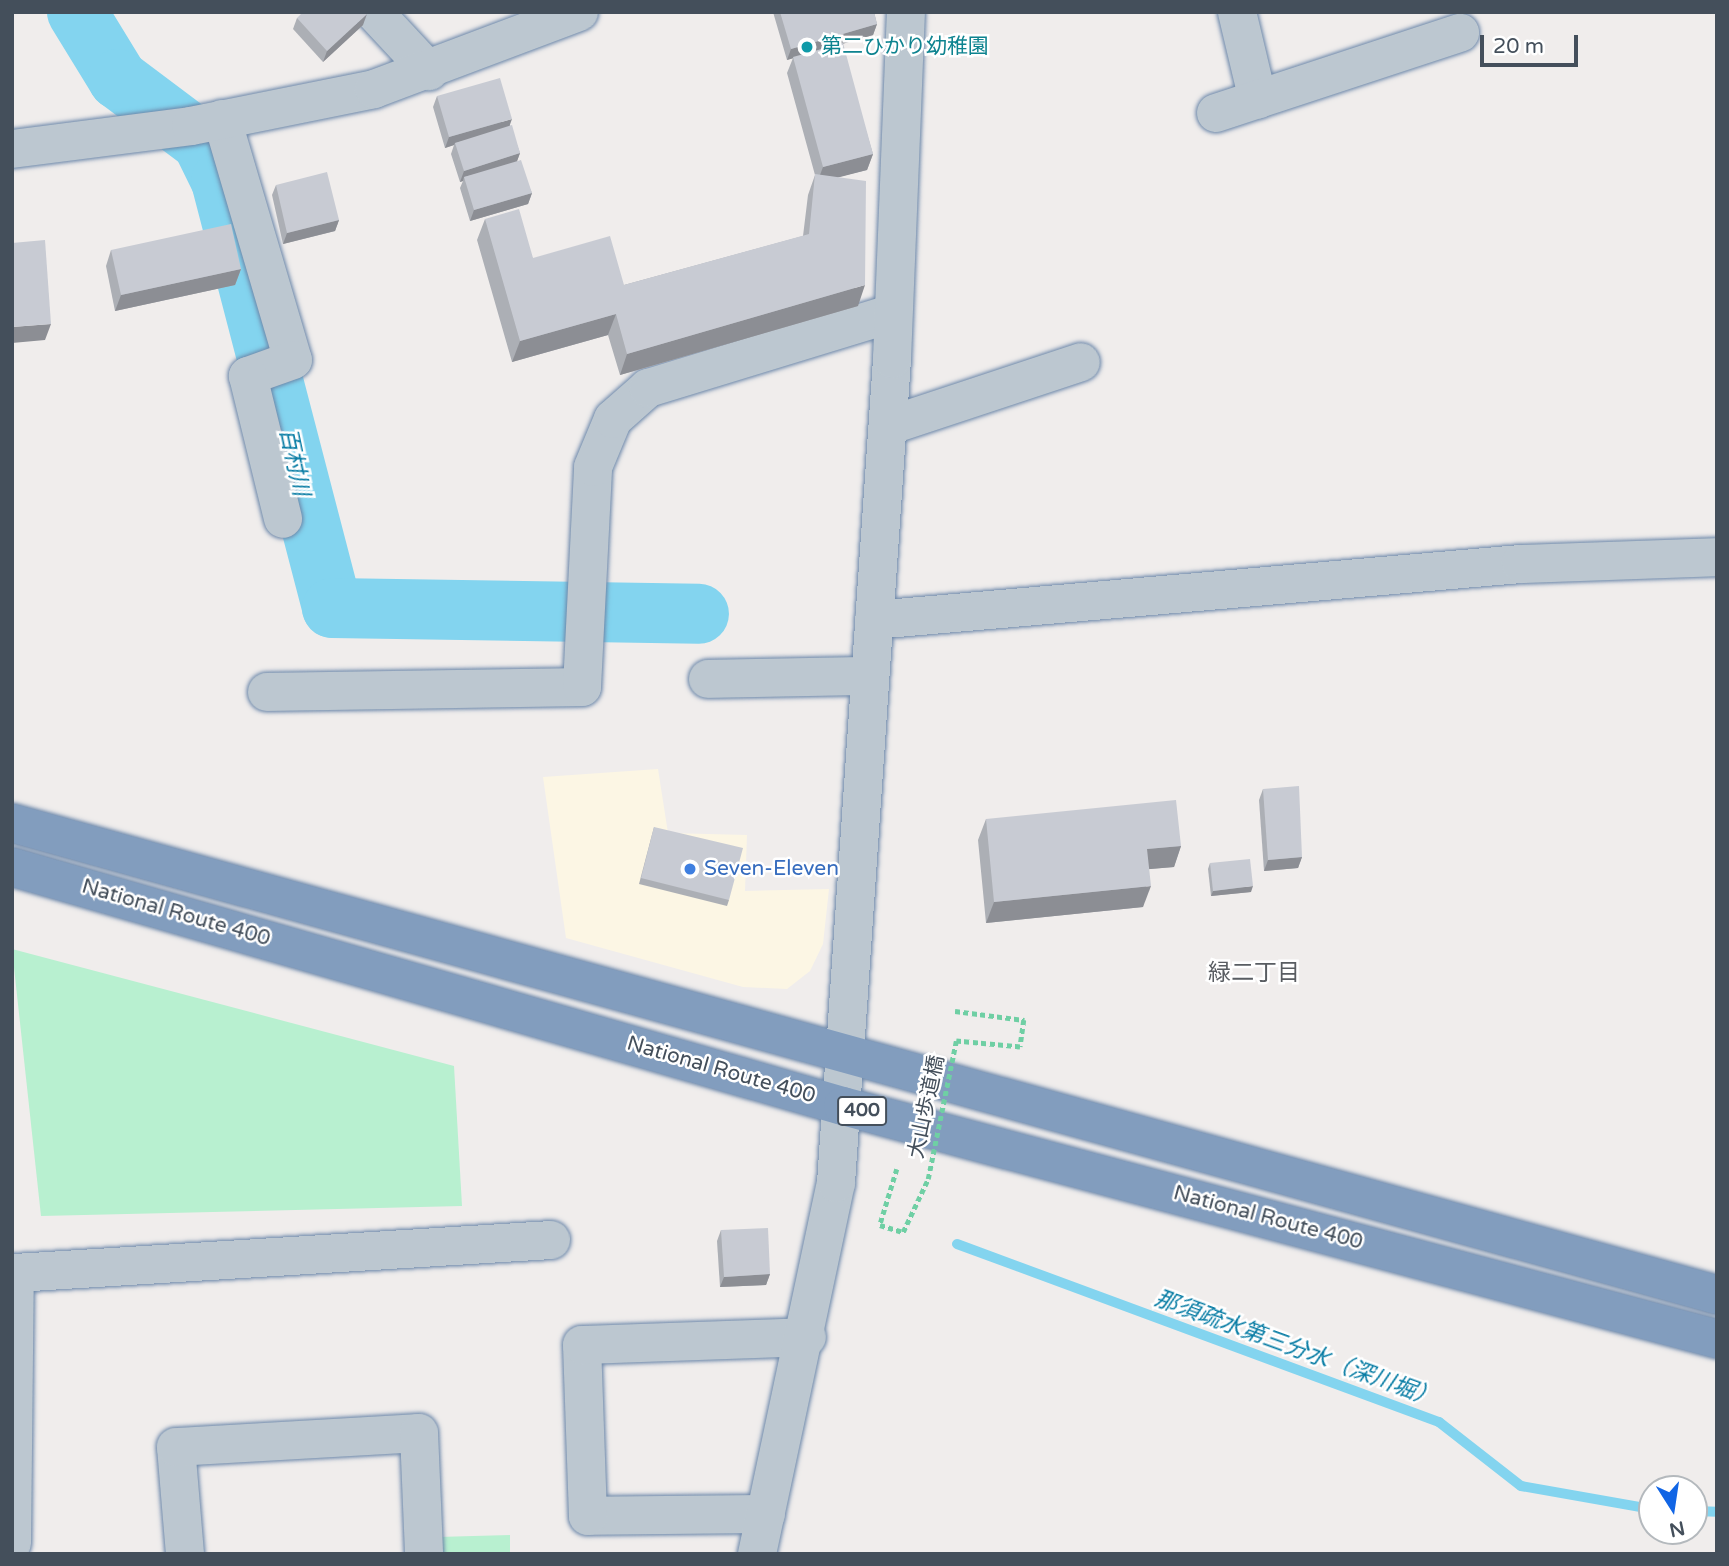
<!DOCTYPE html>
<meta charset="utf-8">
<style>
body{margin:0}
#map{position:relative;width:1729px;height:1566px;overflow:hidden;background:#f0edec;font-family:"Varela Round","Noto Sans JP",sans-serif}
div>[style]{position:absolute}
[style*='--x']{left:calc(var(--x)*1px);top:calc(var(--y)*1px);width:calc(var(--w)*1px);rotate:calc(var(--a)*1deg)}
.commercial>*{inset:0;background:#fcf6e4}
.green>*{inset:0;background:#b8f0d0}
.stream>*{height:10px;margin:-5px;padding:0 5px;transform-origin:5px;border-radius:5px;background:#83d4ef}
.river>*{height:60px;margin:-30px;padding:0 30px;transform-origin:30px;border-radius:30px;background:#83d4ef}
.path>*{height:4.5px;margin-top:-2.25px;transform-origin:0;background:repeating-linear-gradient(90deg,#6fcfa4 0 5px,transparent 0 8.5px)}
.roads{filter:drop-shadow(0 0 2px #6d88aa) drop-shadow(0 0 2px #6d88aa)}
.minor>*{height:38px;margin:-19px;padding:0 19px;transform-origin:19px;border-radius:19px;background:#bcc7d0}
.highway>*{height:38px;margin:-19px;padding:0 19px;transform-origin:19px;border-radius:19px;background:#829dbe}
.path-bridge>*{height:4.5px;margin-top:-2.25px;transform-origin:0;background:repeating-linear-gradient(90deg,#6fcfa4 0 5px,transparent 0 8.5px)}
.wall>*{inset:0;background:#acafb5}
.shaded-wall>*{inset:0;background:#8c8e94}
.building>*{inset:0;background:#c8cbd3}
.dots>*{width:19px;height:19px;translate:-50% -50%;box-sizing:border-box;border:4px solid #fff;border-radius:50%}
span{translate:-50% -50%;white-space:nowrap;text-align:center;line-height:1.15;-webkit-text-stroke:5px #fff;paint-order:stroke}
.shield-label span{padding:2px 5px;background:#fff;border:2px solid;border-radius:5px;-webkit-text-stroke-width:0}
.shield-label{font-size:19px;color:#444f5b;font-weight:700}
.culture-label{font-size:21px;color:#0d838f}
.left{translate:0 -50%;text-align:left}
.shop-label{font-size:21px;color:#366cbe}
.street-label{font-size:21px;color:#444f5b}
.water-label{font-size:23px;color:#077ca4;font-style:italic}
.neighbourhood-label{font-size:23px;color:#595d62}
.frame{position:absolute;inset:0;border:14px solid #444f5b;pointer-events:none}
.north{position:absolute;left:1638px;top:1475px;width:70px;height:70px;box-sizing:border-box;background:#fff;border:2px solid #b4b9bd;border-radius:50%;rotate:168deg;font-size:19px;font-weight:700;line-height:28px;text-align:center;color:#444f5b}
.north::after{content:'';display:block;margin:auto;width:24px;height:32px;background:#1165e5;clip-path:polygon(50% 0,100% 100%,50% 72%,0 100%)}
.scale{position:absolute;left:1480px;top:35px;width:98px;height:32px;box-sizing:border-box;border:4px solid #444f5b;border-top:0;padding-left:9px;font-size:21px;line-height:24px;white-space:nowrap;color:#444f5b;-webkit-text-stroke:5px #fff;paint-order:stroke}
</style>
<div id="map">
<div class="commercial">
<i style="clip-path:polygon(658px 769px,668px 833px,747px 835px,745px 891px,829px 889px,823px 944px,810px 971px,787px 989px,743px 987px,566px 938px,543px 777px)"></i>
</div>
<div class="green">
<i style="clip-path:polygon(12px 949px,454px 1066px,462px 1206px,41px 1216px)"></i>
<i style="clip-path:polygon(510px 1535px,510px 1554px,436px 1554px,437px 1537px)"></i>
</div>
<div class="stream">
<i style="--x:957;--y:1244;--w:514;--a:20.27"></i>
<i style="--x:1439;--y:1422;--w:104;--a:38"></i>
<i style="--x:1521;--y:1486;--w:133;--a:10"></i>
<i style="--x:1694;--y:1511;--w:23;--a:2"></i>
</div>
<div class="river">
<i style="--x:77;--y:12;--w:79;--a:58.5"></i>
<i style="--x:118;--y:79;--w:105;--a:36.9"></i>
<i style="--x:202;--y:142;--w:43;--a:64"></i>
<i style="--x:221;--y:181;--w:441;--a:75.4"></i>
<i style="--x:332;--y:608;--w:367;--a:0.9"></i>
</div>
<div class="path">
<i style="--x:955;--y:1011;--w:70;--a:7.4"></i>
<i style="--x:1024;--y:1020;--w:27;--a:98"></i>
<i style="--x:1020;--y:1047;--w:64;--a:-174.6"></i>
<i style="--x:897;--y:1169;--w:59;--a:106.9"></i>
<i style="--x:880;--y:1225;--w:24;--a:17"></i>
<i style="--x:903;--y:1232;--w:59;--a:-64.7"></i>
</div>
<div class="roads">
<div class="minor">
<i style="--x:374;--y:12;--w:81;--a:47"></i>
<i style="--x:1237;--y:12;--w:90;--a:76.6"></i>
<i style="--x:1216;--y:113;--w:257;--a:-18.2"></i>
<i style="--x:222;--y:119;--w:251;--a:73.6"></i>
<i style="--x:293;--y:360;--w:48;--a:160.4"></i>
<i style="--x:248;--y:376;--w:147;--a:76.2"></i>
<i style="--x:12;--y:149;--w:180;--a:-7.3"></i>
<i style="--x:191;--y:126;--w:187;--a:-11.4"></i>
<i style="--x:374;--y:89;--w:219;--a:-20.6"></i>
<i style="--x:888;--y:426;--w:203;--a:-18.3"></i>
<i style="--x:874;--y:620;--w:649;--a:-4.95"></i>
<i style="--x:1521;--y:564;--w:196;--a:-2"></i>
<i style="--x:708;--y:679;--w:162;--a:-1.1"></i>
<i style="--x:267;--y:692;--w:315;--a:-0.9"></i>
<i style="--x:582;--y:687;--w:220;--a:-87.1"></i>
<i style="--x:593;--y:467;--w:52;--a:-67.4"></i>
<i style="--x:613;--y:419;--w:47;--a:-41.5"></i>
<i style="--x:648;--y:388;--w:256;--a:-17"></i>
<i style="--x:766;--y:1514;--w:178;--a:179.4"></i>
<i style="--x:588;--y:1516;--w:171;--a:-92"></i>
<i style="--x:582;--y:1345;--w:225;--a:-2"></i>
<i style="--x:12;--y:1543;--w:270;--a:-89.4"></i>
<i style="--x:15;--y:1273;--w:537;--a:-3.52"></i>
<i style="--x:185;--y:1554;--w:107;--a:-94.8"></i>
<i style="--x:176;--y:1447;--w:243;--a:-3.3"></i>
<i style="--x:419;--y:1433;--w:121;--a:87.6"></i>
<i style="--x:757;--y:1554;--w:379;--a:-78"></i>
<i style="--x:836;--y:1183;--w:826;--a:-86.11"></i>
<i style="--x:892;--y:359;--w:347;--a:-87.7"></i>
</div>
<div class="highway">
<i style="--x:12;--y:823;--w:1769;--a:15.47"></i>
<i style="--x:12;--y:867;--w:865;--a:16.05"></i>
<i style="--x:843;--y:1106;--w:905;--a:14.93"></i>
</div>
</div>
<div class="path-bridge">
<i style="--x:928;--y:1179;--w:141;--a:-78.5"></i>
</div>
<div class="wall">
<i style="clip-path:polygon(773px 12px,874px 12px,877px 24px,873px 35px,840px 44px,873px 154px,867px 170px,838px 177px,858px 306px,620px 375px,608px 335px,512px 362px,477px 240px,485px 219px,533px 258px,624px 285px,803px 236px,808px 195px,815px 175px,787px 73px,793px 58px,787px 60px)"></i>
<i style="clip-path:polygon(297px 18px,363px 25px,323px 62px,293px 29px)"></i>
<i style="clip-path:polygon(437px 96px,510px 125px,520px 153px,517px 161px,532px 193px,528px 204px,470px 221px,460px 188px,463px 181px,460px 182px,451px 154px,454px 145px,445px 148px,433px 107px)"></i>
<i style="clip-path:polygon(276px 185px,339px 220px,335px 231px,283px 244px,272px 195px)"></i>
<i style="clip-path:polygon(111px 250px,241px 269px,235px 285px,115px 311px,106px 266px)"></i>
<i style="clip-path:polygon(1263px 789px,1302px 857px,1298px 868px,1264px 871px,1259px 800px)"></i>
<i style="clip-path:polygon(986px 819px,1181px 846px,1174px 867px,1149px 869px,1143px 907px,986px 923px,978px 840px)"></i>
<i style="clip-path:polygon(654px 827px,729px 900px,727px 906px,639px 884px)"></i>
<i style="clip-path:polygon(1210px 863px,1251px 892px,1211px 896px,1208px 869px)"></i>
<i style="clip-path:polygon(721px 1230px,770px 1274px,766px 1285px,720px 1287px,717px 1241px)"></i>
</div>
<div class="shaded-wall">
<i style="clip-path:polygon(367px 14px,363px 25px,323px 62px,327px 51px)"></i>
<i style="clip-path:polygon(877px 24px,873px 35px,787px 60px,791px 49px)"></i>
<i style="clip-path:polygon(512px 119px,508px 130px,455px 143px,454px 145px,445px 148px,449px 137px)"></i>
<i style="clip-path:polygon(520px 153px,516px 164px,464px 177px,463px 181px,460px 182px,464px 171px)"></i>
<i style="clip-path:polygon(873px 154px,867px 170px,817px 183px,823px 167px)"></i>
<i style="clip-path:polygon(532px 193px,528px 204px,470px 221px,474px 210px)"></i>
<i style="clip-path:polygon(339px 220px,335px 231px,283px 244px,287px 233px)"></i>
<i style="clip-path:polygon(241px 269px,235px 285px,115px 311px,121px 295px)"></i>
<i style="clip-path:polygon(865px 285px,858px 306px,620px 375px,627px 354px)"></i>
<i style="clip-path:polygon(616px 314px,608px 335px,512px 362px,520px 341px)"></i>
<i style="clip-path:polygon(51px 324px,45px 340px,12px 343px,12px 327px)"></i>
<i style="clip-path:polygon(1181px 846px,1174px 867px,1139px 870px,1147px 849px)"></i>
<i style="clip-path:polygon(1302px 857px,1298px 868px,1264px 871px,1268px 860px)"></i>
<i style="clip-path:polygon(1151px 886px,1143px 907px,986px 923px,994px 902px)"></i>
<i style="clip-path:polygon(1253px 886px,1251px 892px,1211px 896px,1213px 891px)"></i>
<i style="clip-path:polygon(770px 1274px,766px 1285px,720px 1287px,724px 1277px)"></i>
</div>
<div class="building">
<i style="clip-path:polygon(303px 12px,365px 12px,367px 14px,327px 51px,297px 18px)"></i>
<i style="clip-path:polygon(780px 12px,874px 12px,877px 24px,791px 49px)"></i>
<i style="clip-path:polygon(843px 43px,873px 154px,823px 167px,793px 57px)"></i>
<i style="clip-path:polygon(500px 78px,512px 119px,449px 137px,437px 96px)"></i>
<i style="clip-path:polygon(512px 125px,520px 153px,464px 171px,455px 143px)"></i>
<i style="clip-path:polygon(521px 160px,532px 193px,474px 210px,464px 177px)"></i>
<i style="clip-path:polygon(327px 172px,339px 220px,287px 233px,276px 185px)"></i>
<i style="clip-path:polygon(815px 174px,866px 181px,865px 285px,627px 354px,616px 314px,520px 341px,485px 219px,519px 209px,533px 258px,610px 236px,624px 285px,809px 234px)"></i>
<i style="clip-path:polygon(231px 224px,241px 269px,121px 295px,111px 250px)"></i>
<i style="clip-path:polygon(45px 240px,51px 324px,12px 327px,12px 243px)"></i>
<i style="clip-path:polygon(1299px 786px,1302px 857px,1268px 860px,1263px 789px)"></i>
<i style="clip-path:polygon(1176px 800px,1181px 846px,1147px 849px,1151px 886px,994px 902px,986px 819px)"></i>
<i style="clip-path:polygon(654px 827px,743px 848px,729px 900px,641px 878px)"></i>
<i style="clip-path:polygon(1250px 859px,1253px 886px,1213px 891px,1210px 863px)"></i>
<i style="clip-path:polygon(768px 1228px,770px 1274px,724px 1277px,721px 1230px)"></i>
</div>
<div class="dots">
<i style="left:807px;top:47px;background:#0f9aa8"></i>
<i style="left:690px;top:869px;background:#3f7fe0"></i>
</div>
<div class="shield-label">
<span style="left:862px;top:1111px">400</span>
</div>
<div class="culture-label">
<span class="left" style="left:821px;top:47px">第二ひかり幼稚園</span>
</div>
<div class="shop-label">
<span class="left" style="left:704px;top:869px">Seven-Eleven</span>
</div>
<div class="street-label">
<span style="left:176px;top:913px;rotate:16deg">National Route 400</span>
<span style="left:721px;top:1070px;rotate:16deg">National Route 400</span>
<span style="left:927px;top:1107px;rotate:-78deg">大山歩道橋</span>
<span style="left:1268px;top:1218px;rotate:15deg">National Route 400</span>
</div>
<div class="water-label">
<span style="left:294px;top:462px;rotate:78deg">百村川</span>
<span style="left:1296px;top:1349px;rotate:20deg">那須疏水第三分水（深川堀）</span>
</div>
<div class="neighbourhood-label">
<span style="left:1254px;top:973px">緑二丁目</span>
</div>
<div class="frame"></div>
<div class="north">N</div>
<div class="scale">20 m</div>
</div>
